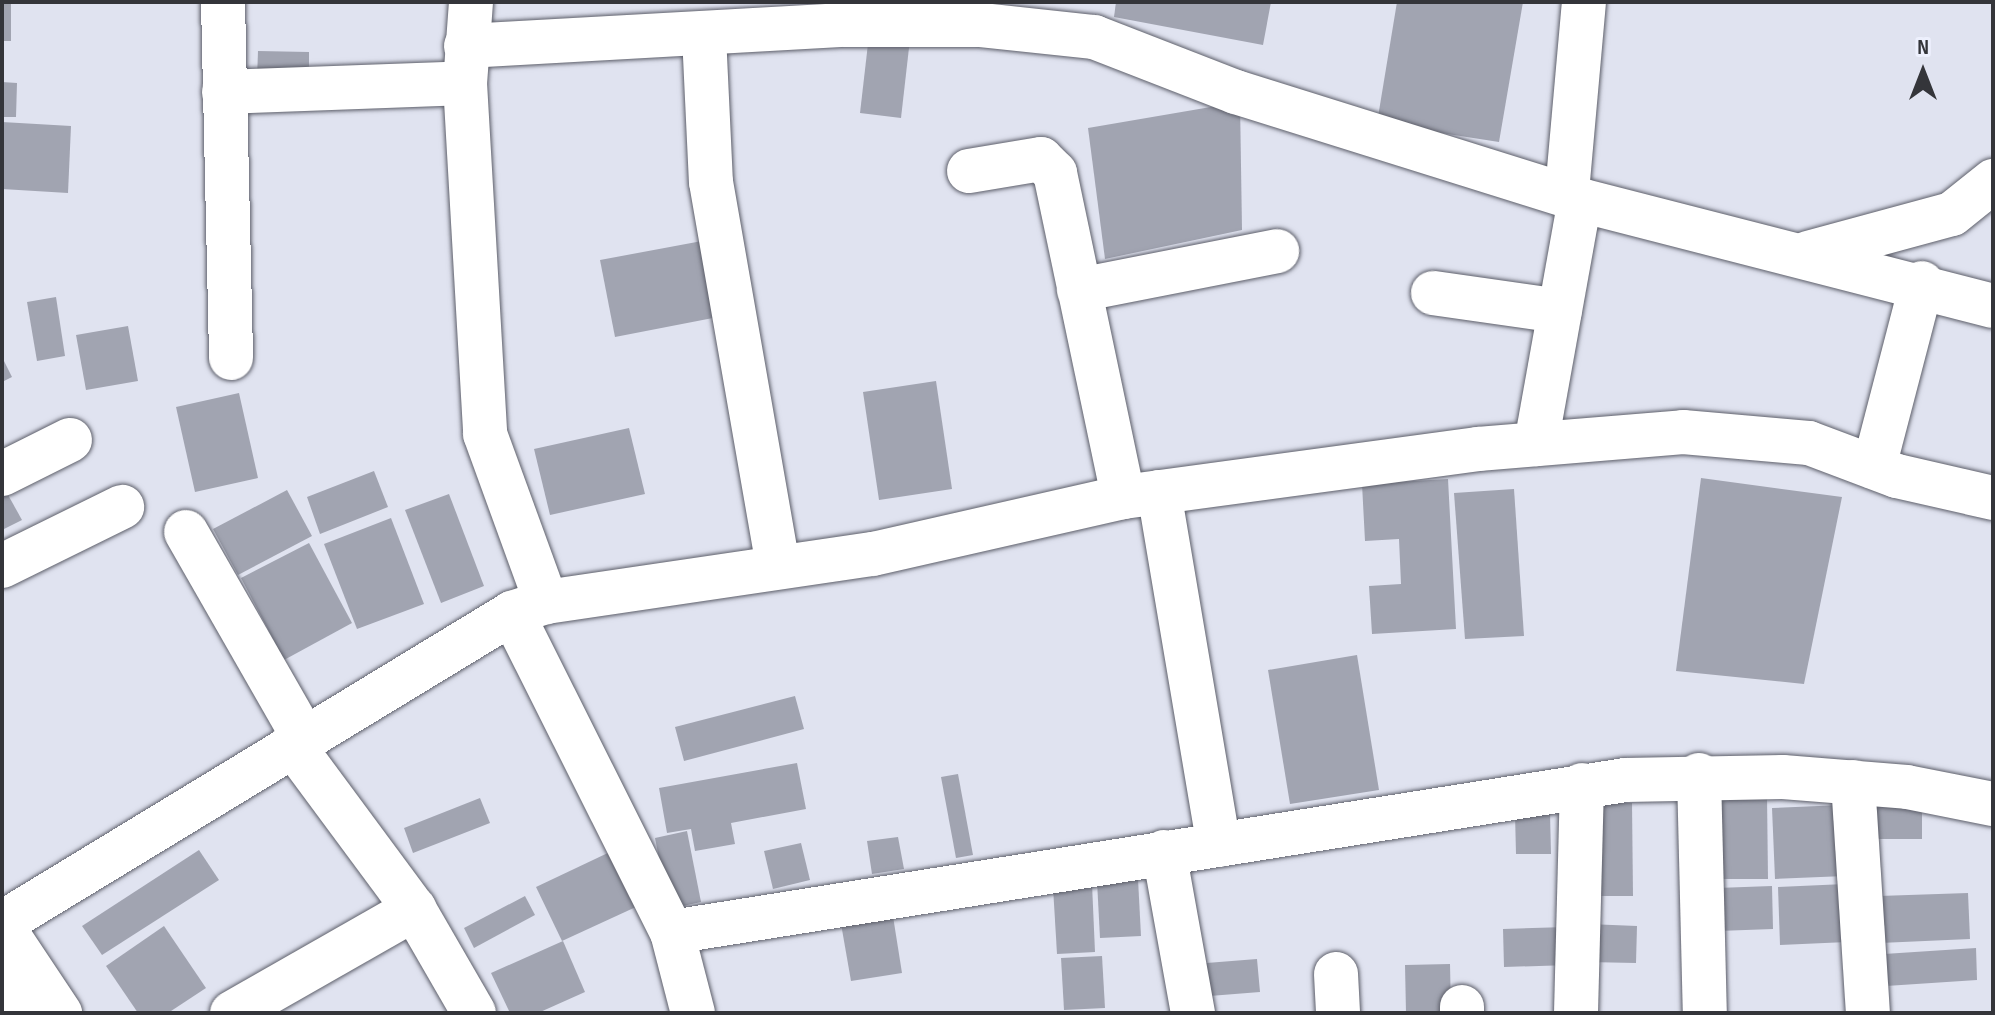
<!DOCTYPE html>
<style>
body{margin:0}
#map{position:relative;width:1995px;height:1015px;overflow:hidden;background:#e0e3f0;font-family:"Sofia Sans Condensed",sans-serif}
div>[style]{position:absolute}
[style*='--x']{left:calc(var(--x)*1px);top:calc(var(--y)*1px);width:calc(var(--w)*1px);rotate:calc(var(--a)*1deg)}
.building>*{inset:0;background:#a1a4b1}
.roads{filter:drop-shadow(0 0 2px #5d5f6a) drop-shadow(0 0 2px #5d5f6a)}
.minor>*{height:44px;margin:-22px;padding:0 22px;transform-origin:22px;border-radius:22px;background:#fff}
.major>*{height:44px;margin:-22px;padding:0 22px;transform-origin:22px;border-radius:22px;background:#fff}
span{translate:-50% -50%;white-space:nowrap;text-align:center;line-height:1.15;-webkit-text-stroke:7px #edf0fd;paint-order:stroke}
.frame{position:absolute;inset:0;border:4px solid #34353a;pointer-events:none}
.north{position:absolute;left:1883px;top:32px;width:80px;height:80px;-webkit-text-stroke:6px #edf0fd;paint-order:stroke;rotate:0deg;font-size:22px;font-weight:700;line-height:32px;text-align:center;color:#34353a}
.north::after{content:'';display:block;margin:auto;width:28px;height:36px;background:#34353a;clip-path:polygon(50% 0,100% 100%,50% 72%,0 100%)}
</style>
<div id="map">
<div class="building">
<i style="clip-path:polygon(2px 2px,11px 2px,11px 41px,2px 41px)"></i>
<i style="clip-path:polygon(1116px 2px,1271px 2px,1263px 45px,1114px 17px)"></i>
<i style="clip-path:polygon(1397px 2px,1523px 2px,1499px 142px,1377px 123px)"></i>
<i style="clip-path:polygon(869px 35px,910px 39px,901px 118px,860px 113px)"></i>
<i style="clip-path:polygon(258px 51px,309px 52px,309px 81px,257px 79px)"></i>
<i style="clip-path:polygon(2px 82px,17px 83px,16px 117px,2px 117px)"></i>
<i style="clip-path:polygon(1240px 102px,1242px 230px,1105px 259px,1088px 128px)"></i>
<i style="clip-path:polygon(2px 122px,71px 126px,68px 193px,2px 189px)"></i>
<i style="clip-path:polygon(702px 241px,718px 317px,615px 337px,600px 260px)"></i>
<i style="clip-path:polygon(56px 297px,65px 356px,37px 361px,27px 302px)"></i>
<i style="clip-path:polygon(128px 326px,138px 381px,86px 390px,76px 335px)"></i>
<i style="clip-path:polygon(2px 357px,12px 377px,2px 382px)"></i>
<i style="clip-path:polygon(936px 381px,952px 489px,879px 500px,863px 392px)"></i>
<i style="clip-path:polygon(239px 393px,258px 478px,195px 492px,176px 407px)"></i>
<i style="clip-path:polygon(629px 428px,645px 494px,550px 515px,534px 449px)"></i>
<i style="clip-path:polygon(374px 471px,388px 507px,320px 534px,307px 497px)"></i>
<i style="clip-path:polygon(1701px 478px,1842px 497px,1804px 684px,1676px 671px)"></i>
<i style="clip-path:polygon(1448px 479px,1456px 629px,1372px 634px,1369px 586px,1401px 584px,1399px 539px,1365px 541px,1362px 484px)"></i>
<i style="clip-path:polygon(2px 484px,22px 520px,2px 530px)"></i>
<i style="clip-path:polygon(1514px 489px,1524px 636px,1465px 639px,1454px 493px)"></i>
<i style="clip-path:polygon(287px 490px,312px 536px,238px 575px,213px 529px)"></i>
<i style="clip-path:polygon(449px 494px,484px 586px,441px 603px,405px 510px)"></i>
<i style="clip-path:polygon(391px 518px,424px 604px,357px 629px,324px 544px)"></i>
<i style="clip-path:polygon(309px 543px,352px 623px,284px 660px,241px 578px)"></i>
<i style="clip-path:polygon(1357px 655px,1379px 790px,1290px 804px,1268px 670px)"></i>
<i style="clip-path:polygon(795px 696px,804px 729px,684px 761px,675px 727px)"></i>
<i style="clip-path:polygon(797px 763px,806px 809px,731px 823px,735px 844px,695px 851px,691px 829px,667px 833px,659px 788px)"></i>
<i style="clip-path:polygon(958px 774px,973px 855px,956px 858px,941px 777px)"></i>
<i style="clip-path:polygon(1767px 795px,1768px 879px,1720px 879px,1718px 796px)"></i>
<i style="clip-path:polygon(480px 798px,490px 823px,413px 853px,404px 828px)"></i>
<i style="clip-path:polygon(1874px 802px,1922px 803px,1922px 839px,1874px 839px)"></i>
<i style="clip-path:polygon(1588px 803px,1632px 803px,1633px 896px,1590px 896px)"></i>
<i style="clip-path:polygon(1842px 805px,1845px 876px,1775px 879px,1772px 808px)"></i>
<i style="clip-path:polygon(1550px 813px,1551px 854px,1516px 854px,1515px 814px)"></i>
<i style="clip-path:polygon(687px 831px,701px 902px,669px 909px,655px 838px)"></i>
<i style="clip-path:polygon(898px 837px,904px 869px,872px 874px,867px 841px)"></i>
<i style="clip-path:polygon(801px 843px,810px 880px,773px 889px,764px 851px)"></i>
<i style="clip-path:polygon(199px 850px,219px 880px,102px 955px,82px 926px)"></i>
<i style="clip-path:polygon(612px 851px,638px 906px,562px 941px,536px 887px)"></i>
<i style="clip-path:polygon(1138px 879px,1141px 936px,1100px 938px,1097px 881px)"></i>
<i style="clip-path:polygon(1092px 884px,1095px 952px,1057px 954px,1053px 887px)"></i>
<i style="clip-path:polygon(1845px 884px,1847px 942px,1780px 945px,1778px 887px)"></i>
<i style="clip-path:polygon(1772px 886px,1773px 929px,1718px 931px,1717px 888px)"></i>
<i style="clip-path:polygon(1968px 893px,1970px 939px,1880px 943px,1879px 896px)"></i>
<i style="clip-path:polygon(525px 896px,535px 915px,474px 948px,464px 928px)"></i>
<i style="clip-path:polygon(892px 910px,902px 973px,851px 981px,840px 918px)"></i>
<i style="clip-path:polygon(1588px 924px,1637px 926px,1636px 963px,1587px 962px)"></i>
<i style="clip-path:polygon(164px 926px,206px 988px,168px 1013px,138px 1013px,106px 966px)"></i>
<i style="clip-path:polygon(1567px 927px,1569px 965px,1504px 967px,1503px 929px)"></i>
<i style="clip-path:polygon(563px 941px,585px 992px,538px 1013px,510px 1013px,491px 973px)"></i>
<i style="clip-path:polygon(1976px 948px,1977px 980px,1886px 986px,1884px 954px)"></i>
<i style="clip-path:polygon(1102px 956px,1105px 1008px,1064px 1010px,1061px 958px)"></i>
<i style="clip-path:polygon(1257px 959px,1260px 992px,1197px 997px,1194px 964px)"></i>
<i style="clip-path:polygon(1450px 964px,1451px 1013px,1406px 1013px,1405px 965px)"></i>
</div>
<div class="roads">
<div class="minor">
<i style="--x:223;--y:2;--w:356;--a:88.7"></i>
<i style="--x:471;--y:2;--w:81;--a:94.2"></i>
<i style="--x:465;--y:83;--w:352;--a:86.7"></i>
<i style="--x:485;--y:434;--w:179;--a:70"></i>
<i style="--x:704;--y:35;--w:147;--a:87.3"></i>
<i style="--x:711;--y:182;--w:390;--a:80.1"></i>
<i style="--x:466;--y:46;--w:379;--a:-3.2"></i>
<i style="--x:844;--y:25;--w:137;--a:0"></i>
<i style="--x:981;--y:25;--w:114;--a:6.1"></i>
<i style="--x:1094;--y:37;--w:152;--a:21.2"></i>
<i style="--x:1236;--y:92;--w:361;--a:17.4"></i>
<i style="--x:224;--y:92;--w:241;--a:-2.1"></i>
<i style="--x:969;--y:171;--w:73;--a:-9.5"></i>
<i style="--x:1041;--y:159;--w:20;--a:45"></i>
<i style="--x:1055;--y:173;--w:331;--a:78.1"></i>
<i style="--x:1567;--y:192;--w:191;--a:-84.9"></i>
<i style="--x:1808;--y:253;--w:149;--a:-15.2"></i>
<i style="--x:1952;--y:214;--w:53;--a:-38.8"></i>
<i style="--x:1079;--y:290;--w:202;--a:-11.1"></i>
<i style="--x:1433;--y:293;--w:128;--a:8.1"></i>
<i style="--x:1536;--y:444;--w:248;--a:-79.8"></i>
<i style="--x:1580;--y:200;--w:426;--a:14.4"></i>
<i style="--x:1874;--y:467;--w:190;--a:-75.4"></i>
<i style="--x:2;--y:474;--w:76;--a:-26.6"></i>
<i style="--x:1159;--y:492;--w:358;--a:80.4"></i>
<i style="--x:186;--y:532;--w:235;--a:60.2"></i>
<i style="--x:2;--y:566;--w:134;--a:-26.2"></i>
<i style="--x:512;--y:613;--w:357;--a:63.4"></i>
<i style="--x:672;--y:932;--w:84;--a:75.5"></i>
<i style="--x:292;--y:744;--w:205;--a:53.5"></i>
<i style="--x:414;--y:909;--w:120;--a:60"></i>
<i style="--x:1699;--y:775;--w:238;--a:88.6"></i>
<i style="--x:1853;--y:782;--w:231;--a:86.3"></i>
<i style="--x:1164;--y:852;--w:164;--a:79.8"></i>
<i style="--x:2;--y:923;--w:597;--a:-31.29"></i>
<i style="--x:512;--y:613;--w:36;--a:-18"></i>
<i style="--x:546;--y:602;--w:331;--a:-8.4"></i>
<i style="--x:873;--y:554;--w:256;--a:-12.8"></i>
<i style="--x:1123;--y:497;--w:358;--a:-7.7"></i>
<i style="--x:1478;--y:449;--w:206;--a:-4.7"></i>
<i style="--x:1683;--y:432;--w:126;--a:5"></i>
<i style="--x:1809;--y:443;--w:94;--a:20.6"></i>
<i style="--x:1897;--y:476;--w:98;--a:12.9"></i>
<i style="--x:672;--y:932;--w:965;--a:-9.06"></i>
<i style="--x:1625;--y:780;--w:158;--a:-1.1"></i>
<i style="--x:1783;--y:777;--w:124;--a:4.6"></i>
<i style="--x:1907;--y:787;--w:88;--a:11.2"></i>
<i style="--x:1336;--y:974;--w:39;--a:87"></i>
<i style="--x:232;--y:1013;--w:210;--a:-29.7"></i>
<i style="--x:1462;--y:1013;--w:6;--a:-90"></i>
<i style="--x:1576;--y:1013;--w:228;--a:-88.5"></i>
</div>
<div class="major">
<i style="--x:2;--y:926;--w:105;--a:56.3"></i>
<i style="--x:2;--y:987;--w:31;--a:57"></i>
</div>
</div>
<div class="frame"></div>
<div class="north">N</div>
</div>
